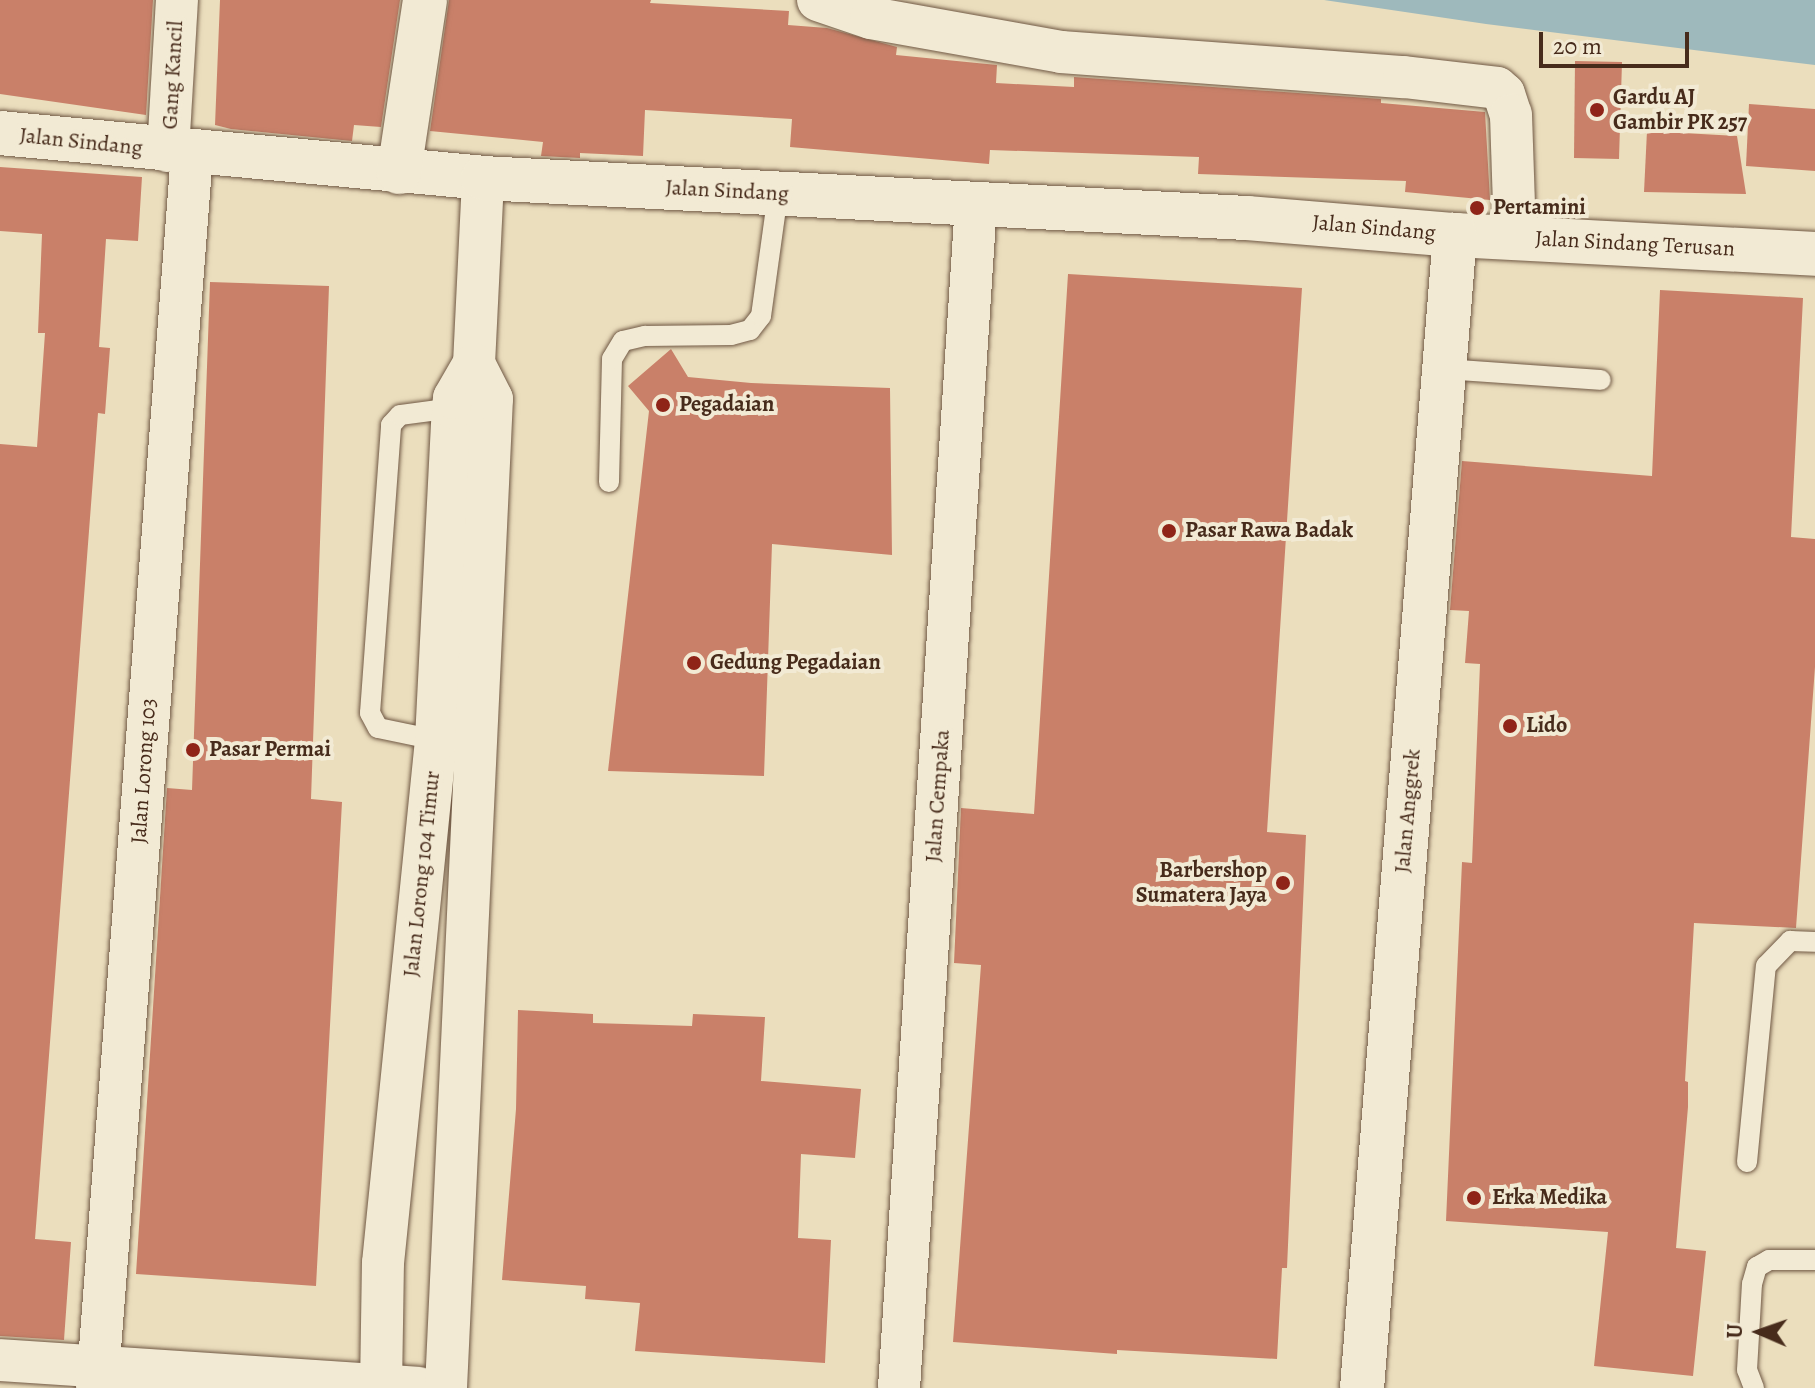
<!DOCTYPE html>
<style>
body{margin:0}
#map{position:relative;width:1815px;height:1388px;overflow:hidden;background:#ebdebd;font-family:Alegreya,serif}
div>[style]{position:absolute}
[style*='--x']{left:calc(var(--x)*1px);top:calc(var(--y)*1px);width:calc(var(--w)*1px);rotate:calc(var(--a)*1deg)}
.water>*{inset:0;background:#9eb9bc}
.building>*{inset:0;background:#c98069}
.roads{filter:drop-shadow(0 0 2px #705844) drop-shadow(0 0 2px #705844)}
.lane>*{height:20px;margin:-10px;padding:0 10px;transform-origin:10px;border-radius:10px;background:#f2ead4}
.street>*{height:42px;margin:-21px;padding:0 21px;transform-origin:21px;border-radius:21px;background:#f2ead4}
.secondary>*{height:44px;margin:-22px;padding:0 22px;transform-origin:22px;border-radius:22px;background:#f2ead4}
.dots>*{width:22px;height:22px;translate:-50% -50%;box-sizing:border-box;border:4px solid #f2ead4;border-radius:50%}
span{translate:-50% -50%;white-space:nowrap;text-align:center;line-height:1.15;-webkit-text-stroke:8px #f2ead4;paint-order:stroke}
.street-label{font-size:22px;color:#472b1b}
.poi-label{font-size:22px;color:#472b1b;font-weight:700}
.left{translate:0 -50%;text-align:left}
.right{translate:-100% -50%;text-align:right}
.north{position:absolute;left:1719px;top:1292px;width:80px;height:80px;-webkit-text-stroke:6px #f2ead4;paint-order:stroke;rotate:272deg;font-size:22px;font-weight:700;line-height:32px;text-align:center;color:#472b1b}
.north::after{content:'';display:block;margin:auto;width:28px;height:36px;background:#472b1b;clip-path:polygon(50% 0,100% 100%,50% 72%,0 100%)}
.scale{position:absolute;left:1539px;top:32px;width:150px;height:36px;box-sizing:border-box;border:4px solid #472b1b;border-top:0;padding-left:10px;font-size:24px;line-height:28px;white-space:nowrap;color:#472b1b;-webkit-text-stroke:6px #f2ead4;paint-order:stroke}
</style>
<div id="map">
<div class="water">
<i style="clip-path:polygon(1324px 0,1815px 0,1815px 65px,1486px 24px)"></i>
</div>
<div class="building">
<i style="clip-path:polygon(0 0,153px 0,146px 115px,0 94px)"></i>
<i style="clip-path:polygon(220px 0,400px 0,381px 127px,354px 125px,352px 141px,231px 129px,215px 125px)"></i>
<i style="clip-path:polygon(449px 0,651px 0,650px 3px,789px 11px,788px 25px,827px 28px,897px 47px,896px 55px,997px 65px,996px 83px,1074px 87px,1074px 77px,1381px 99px,1381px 103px,1485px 112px,1490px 200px,1405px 192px,1406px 181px,1198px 174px,1199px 157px,990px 150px,989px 164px,790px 147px,792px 119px,645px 110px,643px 156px,580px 153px,580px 158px,541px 156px,543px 142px,430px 131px)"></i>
<i style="clip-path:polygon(1575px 61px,1622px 62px,1619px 159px,1574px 158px)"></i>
<i style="clip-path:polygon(1749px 104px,1815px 109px,1815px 171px,1746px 166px)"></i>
<i style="clip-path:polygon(1647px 131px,1737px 136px,1746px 194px,1644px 192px)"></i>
<i style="clip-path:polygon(0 167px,142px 177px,138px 241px,106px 239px,99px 347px,110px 348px,105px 414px,98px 413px,35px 1239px,71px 1242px,64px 1340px,0 1336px,0 444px,37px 447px,45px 333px,38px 333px,42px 234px,0 231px)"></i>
<i style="clip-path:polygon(1068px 274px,1302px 288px,1267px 832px,1306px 835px,1287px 1268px,1282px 1268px,1277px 1359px,1117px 1350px,1117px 1354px,953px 1342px,981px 965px,954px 963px,961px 808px,1034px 814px)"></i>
<i style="clip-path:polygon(210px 282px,329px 286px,311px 799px,342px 802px,316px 1286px,136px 1274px,167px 788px,192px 790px)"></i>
<i style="clip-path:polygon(1660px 290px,1803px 298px,1791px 537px,1815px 539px,1815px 667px,1796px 928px,1694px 923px,1685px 1081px,1688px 1082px,1688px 1107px,1676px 1248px,1706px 1251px,1693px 1376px,1594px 1366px,1608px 1232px,1446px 1221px,1462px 862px,1472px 863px,1480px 664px,1465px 663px,1469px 611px,1450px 610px,1462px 461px,1652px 476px)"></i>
<i style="clip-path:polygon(671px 349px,688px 377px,751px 383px,890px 388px,892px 555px,772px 544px,764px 776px,608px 771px,649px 411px,628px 386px)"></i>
<i style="clip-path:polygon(518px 1010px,593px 1014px,593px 1023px,692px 1026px,693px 1014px,765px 1017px,761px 1081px,861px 1089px,855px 1158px,801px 1154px,798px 1238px,831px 1240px,825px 1363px,635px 1351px,640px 1303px,585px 1299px,586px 1286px,502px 1280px,516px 1109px)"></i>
</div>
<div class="roads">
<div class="lane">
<i style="--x:1444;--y:369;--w:157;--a:4"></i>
<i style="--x:609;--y:482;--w:123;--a:-88.6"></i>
<i style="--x:612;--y:359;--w:21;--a:-59"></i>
<i style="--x:623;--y:341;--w:23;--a:-13"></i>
<i style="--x:645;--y:336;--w:86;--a:-0.7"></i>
<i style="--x:731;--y:335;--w:20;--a:-15"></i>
<i style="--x:750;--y:330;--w:18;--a:-52"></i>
<i style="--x:761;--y:316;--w:123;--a:-82.1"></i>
<i style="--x:436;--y:740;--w:59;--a:-168.3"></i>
<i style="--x:378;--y:728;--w:17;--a:-118"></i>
<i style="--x:370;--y:713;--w:289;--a:-85.8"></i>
<i style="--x:391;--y:425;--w:13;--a:-48"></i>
<i style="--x:400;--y:415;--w:53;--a:-7.5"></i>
<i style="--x:1747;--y:1162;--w:197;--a:-84.5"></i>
<i style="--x:1766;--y:966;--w:35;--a:-46"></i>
<i style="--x:1790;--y:941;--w:25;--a:2"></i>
<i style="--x:1754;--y:1388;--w:19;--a:-111"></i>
<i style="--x:1747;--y:1370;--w:86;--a:-86.7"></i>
<i style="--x:1752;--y:1284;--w:18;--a:-74"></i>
<i style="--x:1757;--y:1267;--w:14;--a:-30"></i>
<i style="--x:1769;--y:1260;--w:46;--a:0"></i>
</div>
<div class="street">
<i style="--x:818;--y:0;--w:56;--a:18.8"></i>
<i style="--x:871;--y:18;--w:193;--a:10.1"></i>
<i style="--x:1061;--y:52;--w:344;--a:4.2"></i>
<i style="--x:1404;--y:77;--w:94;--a:6.7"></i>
<i style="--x:1497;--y:88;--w:9;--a:41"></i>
<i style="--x:1504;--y:94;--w:22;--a:72"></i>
<i style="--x:1511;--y:115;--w:123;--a:88.1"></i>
<i style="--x:168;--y:151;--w:151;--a:-86.6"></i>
<i style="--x:0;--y:1360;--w:419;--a:3.8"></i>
<i style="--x:97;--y:1388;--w:1239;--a:-85.6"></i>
<i style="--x:381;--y:1388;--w:125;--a:-89.1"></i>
<i style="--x:383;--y:1263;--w:526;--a:-84.21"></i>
<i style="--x:436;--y:740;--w:332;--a:-87.1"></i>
<i style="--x:453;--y:408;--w:10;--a:-84"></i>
<i style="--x:454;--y:398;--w:39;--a:-60"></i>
<i style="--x:474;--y:364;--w:186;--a:-87.2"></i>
<i style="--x:446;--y:1388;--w:990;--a:-87.34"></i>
<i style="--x:492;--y:399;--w:39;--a:-117"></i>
<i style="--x:899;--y:1388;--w:1187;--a:-86.28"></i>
</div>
<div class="secondary">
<i style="--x:0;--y:133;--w:485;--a:5.3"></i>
<i style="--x:483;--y:178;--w:765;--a:3"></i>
<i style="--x:1247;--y:218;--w:209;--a:4.7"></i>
<i style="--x:1455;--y:235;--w:361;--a:3"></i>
<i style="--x:399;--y:172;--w:174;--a:-81.4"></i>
<i style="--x:1362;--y:1388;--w:1157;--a:-85.39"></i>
</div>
</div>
<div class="dots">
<i style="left:1597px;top:110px;background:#8f2418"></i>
<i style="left:1477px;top:208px;background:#8f2418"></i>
<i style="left:663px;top:405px;background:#8f2418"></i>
<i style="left:1169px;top:531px;background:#8f2418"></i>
<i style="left:694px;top:663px;background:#8f2418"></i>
<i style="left:1510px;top:726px;background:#8f2418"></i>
<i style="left:193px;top:750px;background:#8f2418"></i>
<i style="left:1283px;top:883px;background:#8f2418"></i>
<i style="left:1474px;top:1198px;background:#8f2418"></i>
</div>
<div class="street-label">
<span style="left:173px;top:75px;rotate:-87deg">Gang Kancil</span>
<span style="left:81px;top:142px;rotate:6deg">Jalan Sindang</span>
<span style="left:727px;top:191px;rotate:3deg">Jalan Sindang</span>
<span style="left:1374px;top:228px;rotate:5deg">Jalan Sindang</span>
<span style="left:1635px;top:244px;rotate:3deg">Jalan Sindang Terusan</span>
<span style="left:144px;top:771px;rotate:-86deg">Jalan Lorong 103</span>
<span style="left:938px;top:796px;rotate:-86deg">Jalan Cempaka</span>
<span style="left:1408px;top:811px;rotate:-85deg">Jalan Anggrek</span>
<span style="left:422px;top:874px;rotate:-84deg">Jalan Lorong 104 Timur</span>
</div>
<div class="poi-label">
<span class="left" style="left:1613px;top:110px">Gardu AJ<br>Gambir PK 257</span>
<span class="left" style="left:1493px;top:208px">Pertamini</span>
<span class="left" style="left:679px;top:405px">Pegadaian</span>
<span class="left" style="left:1185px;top:531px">Pasar Rawa Badak</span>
<span class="left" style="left:710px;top:663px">Gedung Pegadaian</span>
<span class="left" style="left:1526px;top:726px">Lido</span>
<span class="left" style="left:209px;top:750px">Pasar Permai</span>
<span class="right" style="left:1267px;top:883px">Barbershop<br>Sumatera Jaya</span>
<span class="left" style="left:1492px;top:1198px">Erka Medika</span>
</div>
<div class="north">U</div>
<div class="scale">20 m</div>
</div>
